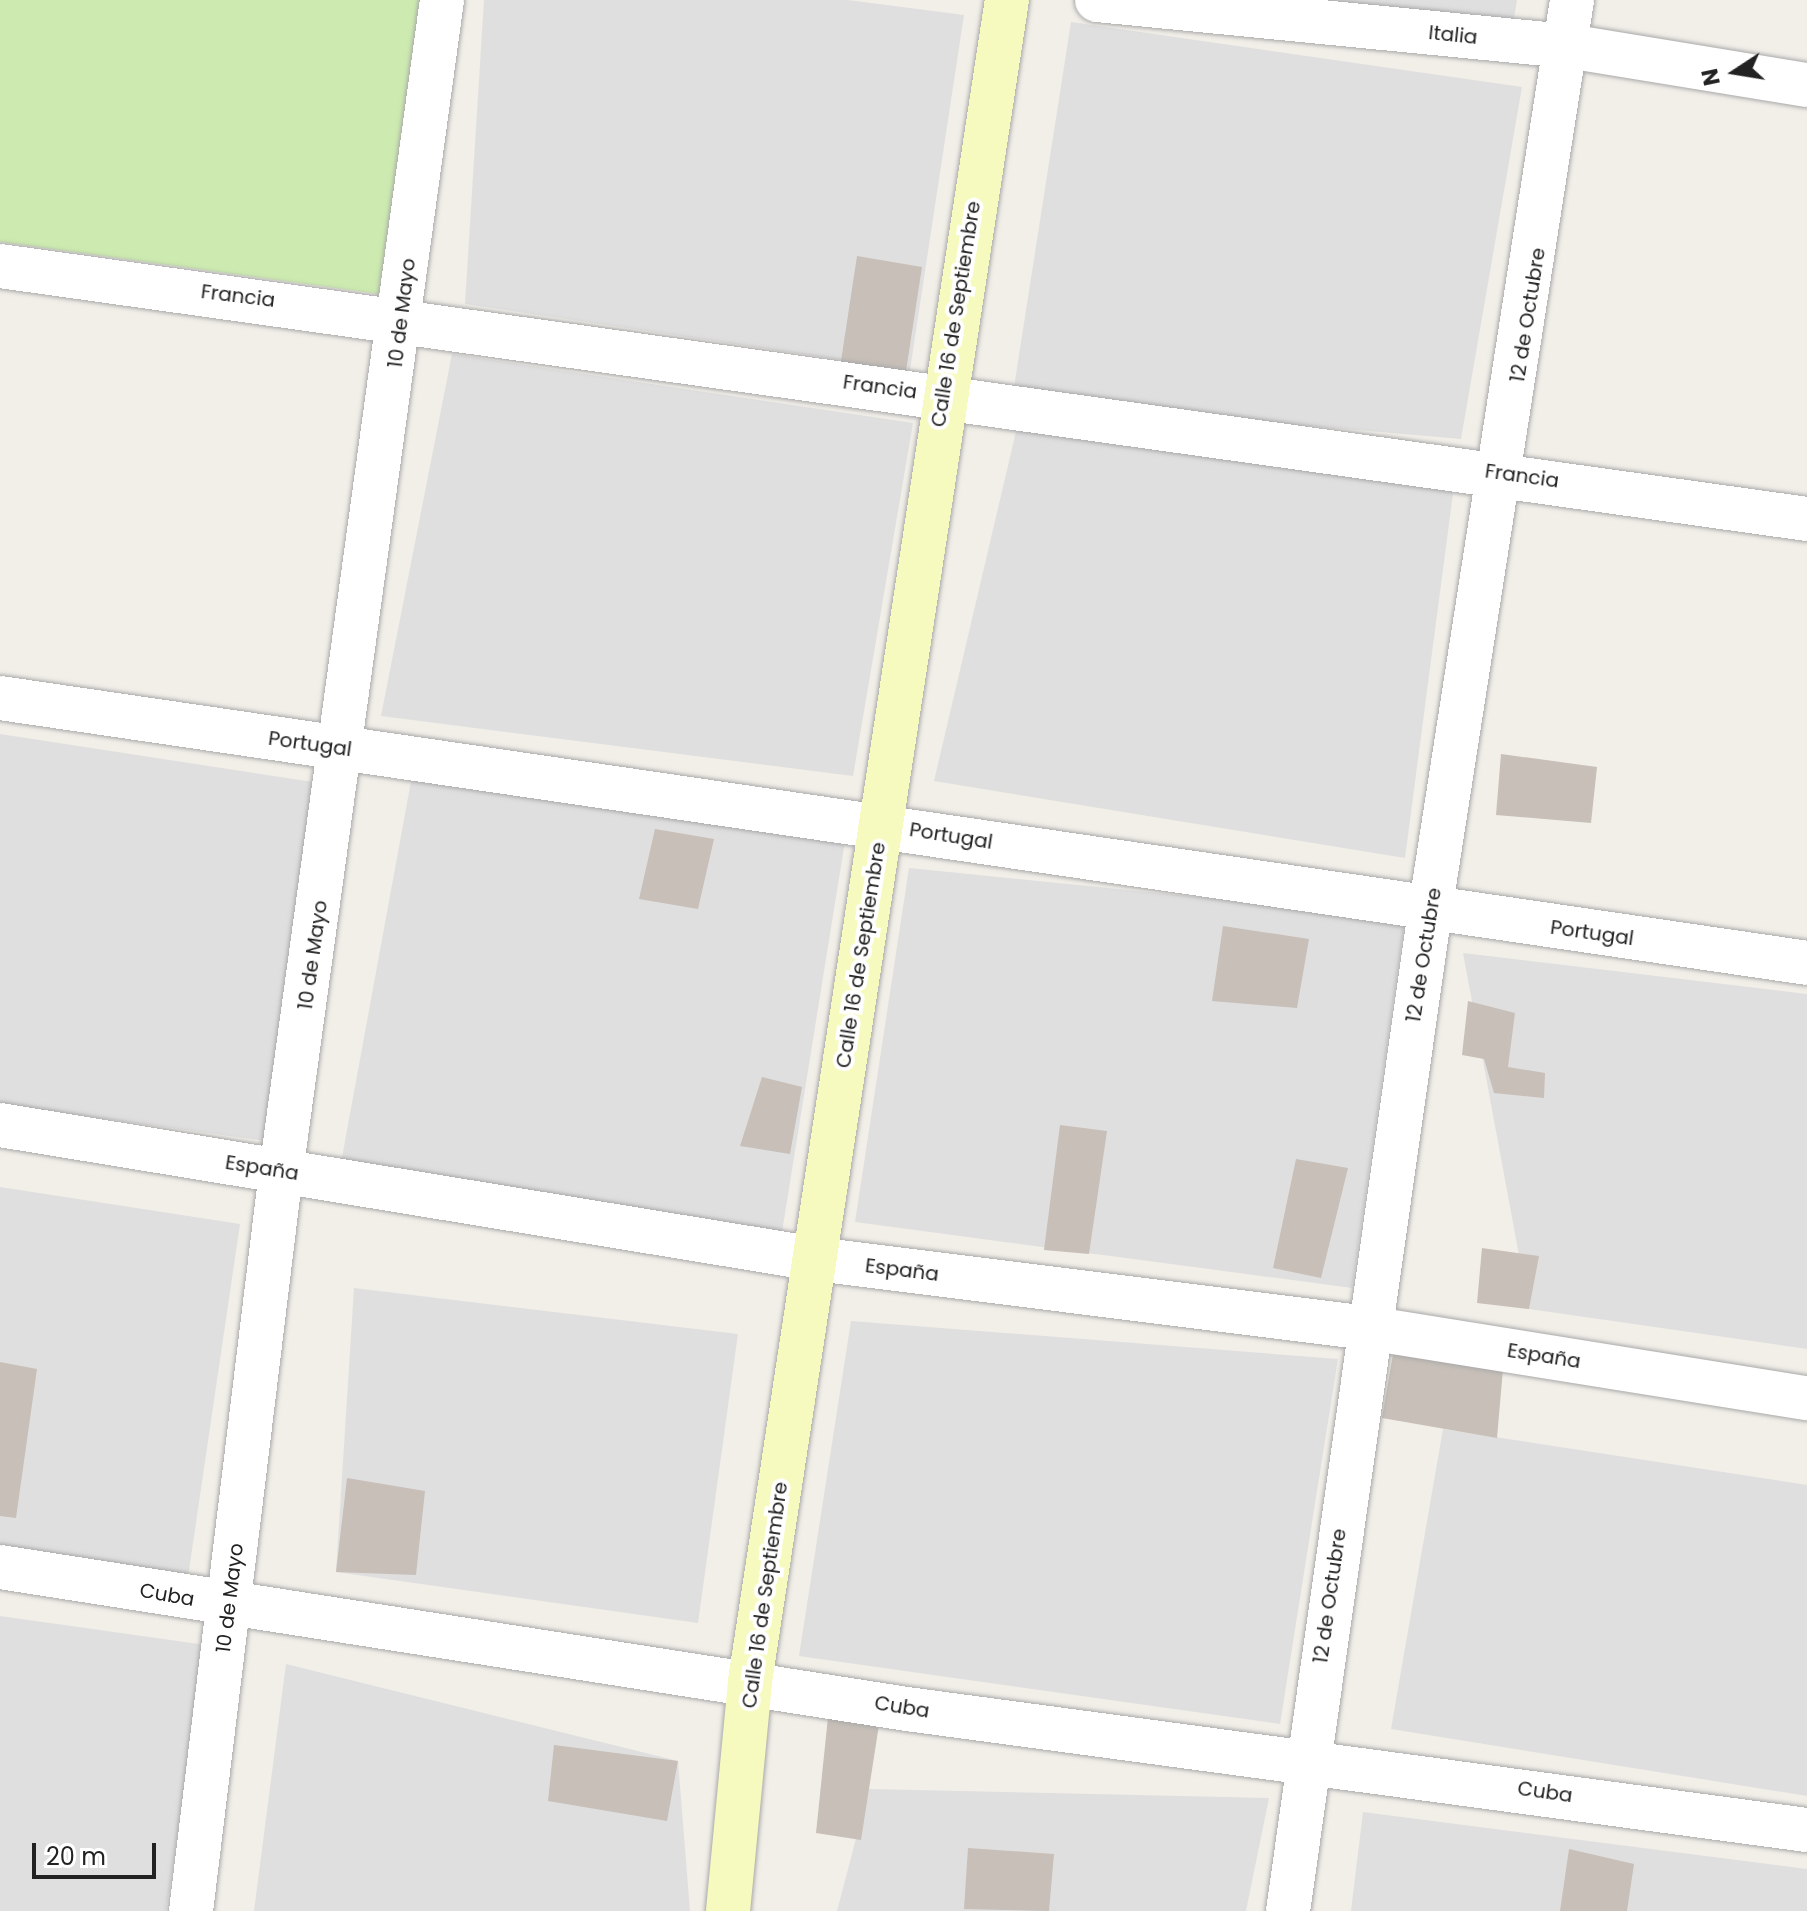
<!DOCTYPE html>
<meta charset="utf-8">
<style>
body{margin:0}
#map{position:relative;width:1807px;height:1911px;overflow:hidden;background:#f2efe9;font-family:Poppins,sans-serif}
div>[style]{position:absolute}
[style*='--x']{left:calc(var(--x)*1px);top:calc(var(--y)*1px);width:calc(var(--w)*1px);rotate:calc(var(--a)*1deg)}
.residential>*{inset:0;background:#e0dfdf}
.grass>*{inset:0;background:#cdebb0}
.building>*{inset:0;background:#c7bfb8}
.roads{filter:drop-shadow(0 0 2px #a9a9a9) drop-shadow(0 0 2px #a9a9a9)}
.street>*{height:44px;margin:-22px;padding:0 22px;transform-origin:22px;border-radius:22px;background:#fff}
.secondary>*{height:44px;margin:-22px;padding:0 22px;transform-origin:22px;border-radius:22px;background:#f7fabf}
span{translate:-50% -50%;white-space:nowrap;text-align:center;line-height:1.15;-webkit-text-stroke:8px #fff;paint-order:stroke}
.street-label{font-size:20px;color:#222}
.north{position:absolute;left:1695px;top:32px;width:80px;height:80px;-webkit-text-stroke:6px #fff;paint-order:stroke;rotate:258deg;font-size:22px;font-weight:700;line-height:32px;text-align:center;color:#222}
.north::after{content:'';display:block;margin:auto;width:28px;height:36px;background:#222;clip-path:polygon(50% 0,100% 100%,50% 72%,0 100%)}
.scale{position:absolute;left:32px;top:1843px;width:124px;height:36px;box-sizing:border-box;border:4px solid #222;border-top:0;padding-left:10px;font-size:24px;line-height:28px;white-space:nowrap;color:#222;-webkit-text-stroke:6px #fff;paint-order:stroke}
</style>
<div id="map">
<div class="residential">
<i style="clip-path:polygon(484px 0,848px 0,964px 15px,910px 370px,465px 304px)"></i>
<i style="clip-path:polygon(1295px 0,1517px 0,1513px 25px)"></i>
<i style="clip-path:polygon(1071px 22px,1522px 87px,1461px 439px,1012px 400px)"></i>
<i style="clip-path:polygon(452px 354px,913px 423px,853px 776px,381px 716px)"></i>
<i style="clip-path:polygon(1018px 423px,1454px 486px,1405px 858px,934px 781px)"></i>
<i style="clip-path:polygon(0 734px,326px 784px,273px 1142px,0 1104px)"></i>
<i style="clip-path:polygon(414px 765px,845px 841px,782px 1232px,341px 1163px)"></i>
<i style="clip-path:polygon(909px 868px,1405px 918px,1352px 1288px,855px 1222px)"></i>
<i style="clip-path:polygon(1463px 953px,1807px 994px,1807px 1349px,1529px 1309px)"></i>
<i style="clip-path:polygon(0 1187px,240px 1224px,187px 1584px,0 1550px)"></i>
<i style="clip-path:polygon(354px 1288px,738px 1334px,698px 1623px,336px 1572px)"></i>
<i style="clip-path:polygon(851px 1321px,1338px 1359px,1280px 1724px,799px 1656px)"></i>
<i style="clip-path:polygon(1443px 1429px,1807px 1485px,1807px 1796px,1391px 1729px)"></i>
<i style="clip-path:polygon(0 1616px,206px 1645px,166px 1911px,0 1911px)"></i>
<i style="clip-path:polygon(286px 1664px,678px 1761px,690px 1911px,254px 1911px)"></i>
<i style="clip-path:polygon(869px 1789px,1269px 1798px,1246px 1911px,837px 1911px)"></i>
<i style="clip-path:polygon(1363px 1812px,1807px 1869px,1807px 1911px,1351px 1911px)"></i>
</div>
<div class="grass">
<i style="clip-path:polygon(0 0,433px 0,393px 296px,0 242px)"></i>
</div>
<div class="building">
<i style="clip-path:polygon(857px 256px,922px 267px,904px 384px,839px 374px)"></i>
<i style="clip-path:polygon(1501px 754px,1597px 767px,1591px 823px,1496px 815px)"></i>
<i style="clip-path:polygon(655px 829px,714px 839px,698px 909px,639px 899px)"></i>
<i style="clip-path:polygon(1223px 926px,1309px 939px,1297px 1008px,1212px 1001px)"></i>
<i style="clip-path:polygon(1468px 1001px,1515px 1013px,1508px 1067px,1545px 1073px,1544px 1098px,1494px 1093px,1484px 1059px,1462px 1055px)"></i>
<i style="clip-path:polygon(762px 1077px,802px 1087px,790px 1154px,740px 1146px)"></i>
<i style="clip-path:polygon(1060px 1125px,1107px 1131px,1089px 1254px,1044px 1250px)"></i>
<i style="clip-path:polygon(1296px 1159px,1348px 1168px,1321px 1278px,1273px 1268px)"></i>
<i style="clip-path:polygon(1482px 1248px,1539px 1256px,1529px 1309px,1477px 1303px)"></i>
<i style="clip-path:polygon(1394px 1348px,1503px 1369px,1497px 1438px,1382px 1418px)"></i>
<i style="clip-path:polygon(0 1362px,37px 1369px,16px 1518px,0 1516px)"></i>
<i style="clip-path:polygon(347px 1478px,425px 1491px,416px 1575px,336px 1572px)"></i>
<i style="clip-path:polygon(828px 1717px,879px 1725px,861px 1840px,816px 1833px)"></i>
<i style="clip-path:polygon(554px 1745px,678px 1761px,667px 1821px,548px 1801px)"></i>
<i style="clip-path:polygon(968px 1848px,1054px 1854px,1049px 1911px,964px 1909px)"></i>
<i style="clip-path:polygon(1569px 1849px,1634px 1864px,1627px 1911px,1560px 1911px)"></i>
</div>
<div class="roads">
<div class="street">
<i style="--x:1097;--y:0;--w:473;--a:5.6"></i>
<i style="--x:1568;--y:46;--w:242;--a:9.3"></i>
<i style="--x:0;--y:266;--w:1825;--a:7.97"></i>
<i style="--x:0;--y:698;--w:1826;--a:8.34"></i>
<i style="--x:0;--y:1125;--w:827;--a:9.33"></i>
<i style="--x:816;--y:1259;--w:556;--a:7.13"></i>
<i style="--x:1368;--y:1328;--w:445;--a:9.1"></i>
<i style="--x:0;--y:1567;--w:918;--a:8.9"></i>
<i style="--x:907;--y:1709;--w:908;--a:7.66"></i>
<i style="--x:191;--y:1911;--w:744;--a:-83.06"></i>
<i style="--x:281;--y:1172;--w:1183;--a:-82.18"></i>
<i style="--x:1288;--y:1911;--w:1010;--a:-81.92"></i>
<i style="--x:1430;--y:911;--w:922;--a:-81.14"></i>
</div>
<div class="secondary">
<i style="--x:728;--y:1911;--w:231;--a:-84.5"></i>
<i style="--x:750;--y:1681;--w:1701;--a:-81.31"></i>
</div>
</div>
<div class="street-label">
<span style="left:1453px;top:35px;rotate:6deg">Italia</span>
<span style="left:238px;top:296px;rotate:7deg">Francia</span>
<span style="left:402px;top:313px;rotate:-83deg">10 de Mayo</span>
<span style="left:956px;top:314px;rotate:-81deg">Calle 16 de Septiembre</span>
<span style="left:1528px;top:315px;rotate:-81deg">12 de Octubre</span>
<span style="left:880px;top:387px;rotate:8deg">Francia</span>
<span style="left:1522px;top:476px;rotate:8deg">Francia</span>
<span style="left:310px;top:744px;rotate:8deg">Portugal</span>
<span style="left:951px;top:836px;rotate:9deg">Portugal</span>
<span style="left:1592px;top:933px;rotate:8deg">Portugal</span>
<span style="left:313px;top:955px;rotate:-82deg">10 de Mayo</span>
<span style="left:861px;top:955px;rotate:-81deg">Calle 16 de Septiembre</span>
<span style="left:1424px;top:955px;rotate:-81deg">12 de Octubre</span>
<span style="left:262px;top:1168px;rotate:9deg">España</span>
<span style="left:902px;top:1270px;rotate:7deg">España</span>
<span style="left:1544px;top:1356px;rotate:9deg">España</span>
<span style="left:167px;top:1595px;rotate:10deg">Cuba</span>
<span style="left:765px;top:1595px;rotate:-82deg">Calle 16 de Septiembre</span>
<span style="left:1330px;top:1596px;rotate:-82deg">12 de Octubre</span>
<span style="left:230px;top:1598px;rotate:-83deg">10 de Mayo</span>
<span style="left:902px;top:1707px;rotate:9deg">Cuba</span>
<span style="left:1545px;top:1792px;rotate:8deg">Cuba</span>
</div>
<div class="north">N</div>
<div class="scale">20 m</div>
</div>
